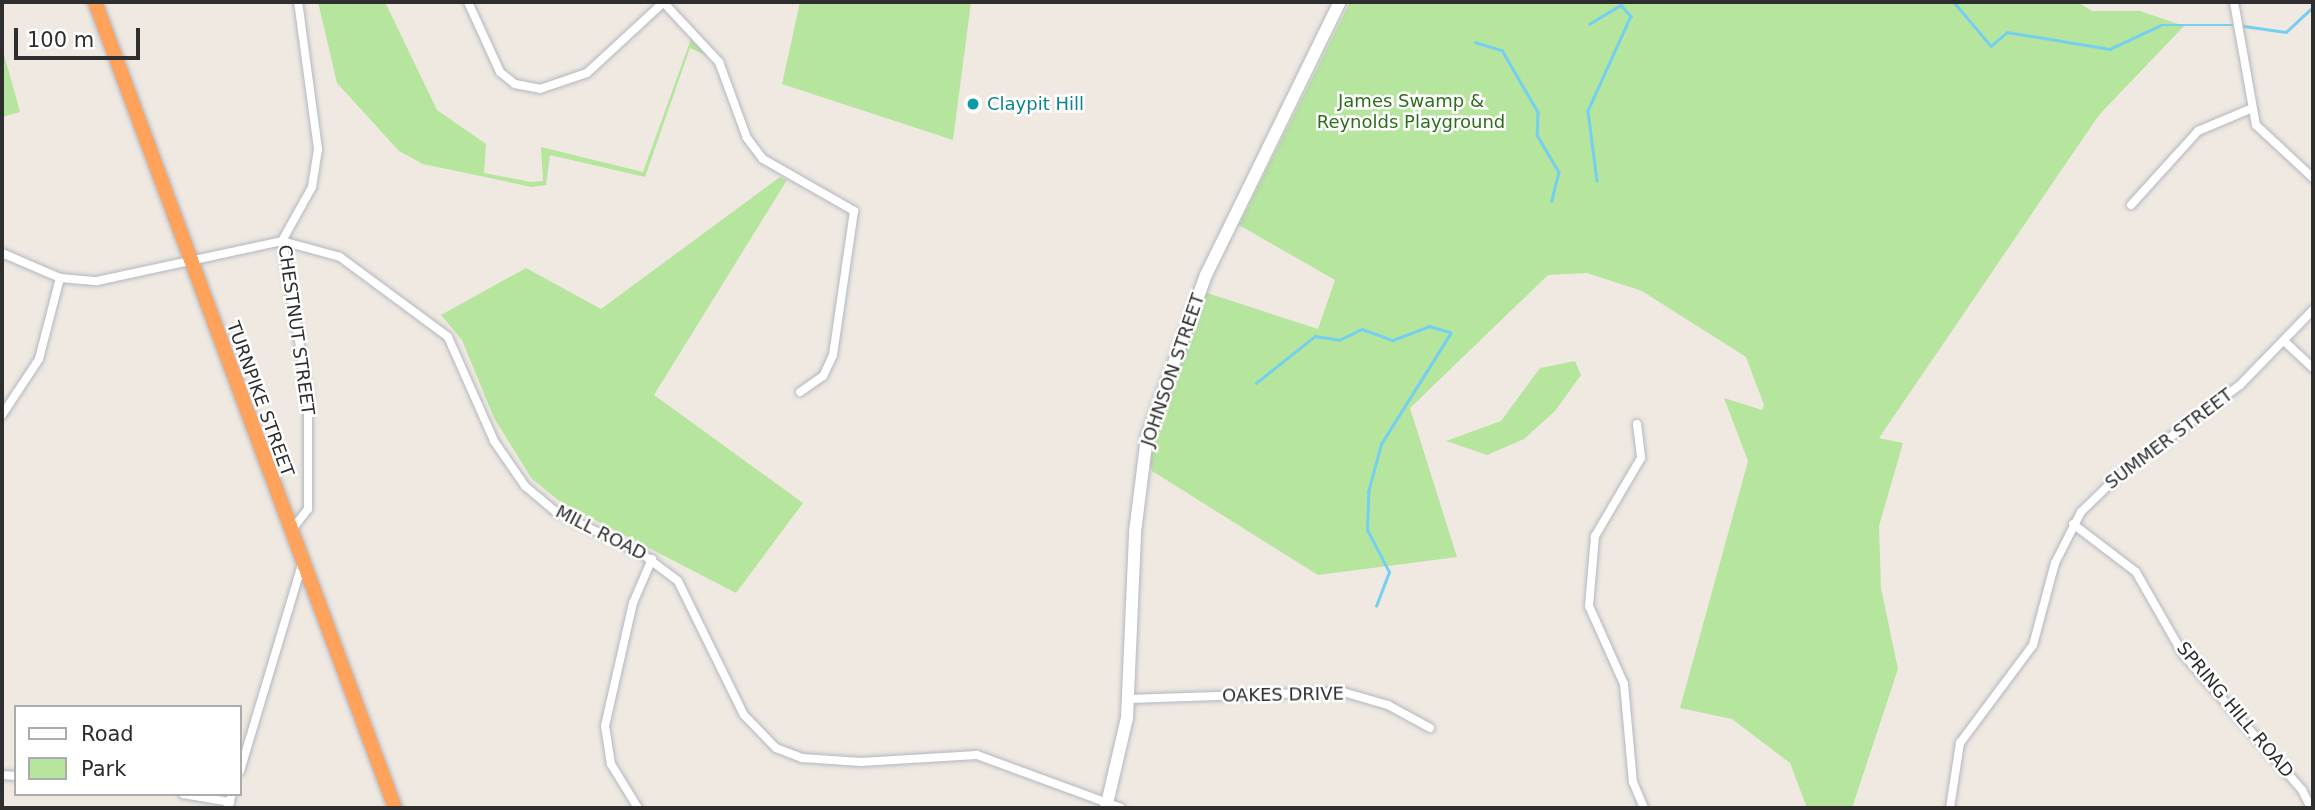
<!DOCTYPE html>
<style>
body{margin:0}
#map{position:relative;width:2315px;height:810px;overflow:hidden;background:#efe9e1;font-family:"DejaVu Sans",sans-serif}
div>[style]{position:absolute}
[style*='--x']{left:calc(var(--x)*1px);top:calc(var(--y)*1px);width:calc(var(--w)*1px);rotate:calc(var(--a)*1deg)}
.green>*{inset:0;background:#b6e59e}
.stream>*{height:2.5px;margin:-1.25px;padding:0 1.25px;transform-origin:1.25px;border-radius:1.25px;background:#75cff0}
.roads{filter:drop-shadow(0 0 2px #b4b7c1) drop-shadow(0 0 2px #b4b7c1)}
.street>*{height:8px;margin:-4px;padding:0 4px;transform-origin:4px;border-radius:4px;background:#fff}
.secondary>*{height:12px;margin:-6px;padding:0 6px;transform-origin:6px;border-radius:6px;background:#fff}
.highway>*{height:14px;margin:-7px;padding:0 7px;transform-origin:7px;border-radius:7px;background:#ffa35c}
.dots>*{width:19px;height:19px;translate:-50% -50%;box-sizing:border-box;border:4px solid #fff;border-radius:50%}
span{translate:-50% -50%;white-space:nowrap;text-align:center;line-height:1.15;-webkit-text-stroke:5px #fff;paint-order:stroke}
.park-label{font-size:18px;color:#2c6e1b}
.culture-label{font-size:18px;color:#0d838f}
.left{translate:0 -50%;text-align:left}
.street-label{font-size:18px;color:#2e2e2e}
.frame{position:absolute;inset:0;border:4px solid #2e2e2e;pointer-events:none}
.legend{position:absolute;left:14px;top:705px;width:228px;height:91px;box-sizing:border-box;background:#fff;border:2px solid #ababab;margin:0;padding:9px 12px;list-style:none;font-size:21px;color:#2e2e2e}
.legend li{display:flex;align-items:center;gap:14px;height:35px}
.legend b{width:35px;border:2px solid #ababab}
.scale{position:absolute;left:14px;top:28px;width:126px;height:32px;box-sizing:border-box;border:4px solid #2e2e2e;border-top:0;padding-left:9px;font-size:21px;line-height:24px;white-space:nowrap;color:#2e2e2e;-webkit-text-stroke:5px #fff;paint-order:stroke}
</style>
<div id="map">
<div class="green">
<i style="clip-path:polygon(318px 2px,385px 2px,437px 110px,486px 144px,484px 173px,531px 182px,543px 181px,541px 147px,643px 172px,691px 39px,707px 56px,690px 48px,645px 177px,550px 155px,546px 185px,532px 187px,423px 164px,399px 151px,337px 83px)"></i>
<i style="clip-path:polygon(800px 2px,971px 2px,953px 140px,782px 84px)"></i>
<i style="clip-path:polygon(1350px 2px,2078px 2px,2092px 11px,2140px 11px,2184px 26px,2099px 115px,1879px 438px,1903px 443px,1879px 526px,1881px 588px,1898px 669px,1852px 808px,1807px 808px,1790px 763px,1732px 719px,1680px 708px,1748px 461px,1724px 398px,1762px 410px,1764px 405px,1746px 357px,1642px 291px,1587px 273px,1548px 275px,1410px 408px,1457px 557px,1318px 575px,1152px 471px,1146px 457px,1204px 292px,1318px 329px,1335px 280px,1239px 225px)"></i>
<i style="clip-path:polygon(2px 47px,20px 112px,2px 117px)"></i>
<i style="clip-path:polygon(780px 177px,787px 180px,654px 395px,803px 503px,736px 593px,562px 503px,532px 479px,494px 418px,462px 340px,441px 315px,526px 268px,601px 309px)"></i>
<i style="clip-path:polygon(1575px 361px,1581px 375px,1555px 411px,1524px 439px,1487px 455px,1446px 441px,1501px 421px,1540px 368px)"></i>
</div>
<div class="stream">
<i style="--x:1954;--y:2;--w:57;--a:49.9"></i>
<i style="--x:1991;--y:46;--w:21;--a:-41"></i>
<i style="--x:2007;--y:32;--w:104;--a:9.4"></i>
<i style="--x:2110;--y:49;--w:56;--a:-25.2"></i>
<i style="--x:2161;--y:25;--w:71;--a:0"></i>
<i style="--x:1589;--y:24;--w:37;--a:-31"></i>
<i style="--x:1621;--y:5;--w:15;--a:48"></i>
<i style="--x:1631;--y:16;--w:104;--a:114.4"></i>
<i style="--x:1588;--y:111;--w:70;--a:82.6"></i>
<i style="--x:2244;--y:26;--w:42;--a:8.1"></i>
<i style="--x:2286;--y:32;--w:37;--a:-43"></i>
<i style="--x:1475;--y:42;--w:28;--a:17"></i>
<i style="--x:1502;--y:50;--w:72;--a:59.9"></i>
<i style="--x:1538;--y:112;--w:23;--a:92"></i>
<i style="--x:1537;--y:135;--w:43;--a:59.3"></i>
<i style="--x:1559;--y:172;--w:30;--a:104"></i>
<i style="--x:1256;--y:383;--w:75;--a:-38.5"></i>
<i style="--x:1315;--y:336;--w:24;--a:9"></i>
<i style="--x:1339;--y:340;--w:25;--a:-26"></i>
<i style="--x:1362;--y:329;--w:33;--a:20"></i>
<i style="--x:1393;--y:340;--w:39;--a:-21"></i>
<i style="--x:1429;--y:326;--w:22;--a:16"></i>
<i style="--x:1376;--y:606;--w:36;--a:-69"></i>
<i style="--x:1389;--y:572;--w:47;--a:-117.6"></i>
<i style="--x:1367;--y:530;--w:38;--a:-88"></i>
<i style="--x:1368;--y:492;--w:50;--a:-74.8"></i>
<i style="--x:1381;--y:444;--w:130;--a:-57.9"></i>
</div>
<div class="roads">
<div class="street">
<i style="--x:468;--y:2;--w:77;--a:65.4"></i>
<i style="--x:500;--y:72;--w:19;--a:39"></i>
<i style="--x:515;--y:84;--w:25;--a:11"></i>
<i style="--x:540;--y:89;--w:50;--a:-18.8"></i>
<i style="--x:587;--y:73;--w:105;--a:-42.7"></i>
<i style="--x:2234;--y:2;--w:125;--a:79.9"></i>
<i style="--x:2256;--y:125;--w:78;--a:42.9"></i>
<i style="--x:664;--y:3;--w:81;--a:47"></i>
<i style="--x:719;--y:62;--w:81;--a:69.8"></i>
<i style="--x:747;--y:138;--w:26;--a:53"></i>
<i style="--x:763;--y:159;--w:105;--a:29.7"></i>
<i style="--x:854;--y:211;--w:146;--a:98.3"></i>
<i style="--x:833;--y:355;--w:23;--a:115"></i>
<i style="--x:823;--y:376;--w:28;--a:145"></i>
<i style="--x:2131;--y:205;--w:100;--a:-47.8"></i>
<i style="--x:2198;--y:131;--w:56;--a:-22.9"></i>
<i style="--x:2;--y:253;--w:63;--a:23.3"></i>
<i style="--x:60;--y:278;--w:37;--a:5"></i>
<i style="--x:97;--y:281;--w:189;--a:-12.2"></i>
<i style="--x:282;--y:241;--w:60;--a:15.4"></i>
<i style="--x:340;--y:257;--w:134;--a:36.5"></i>
<i style="--x:448;--y:337;--w:114;--a:66.1"></i>
<i style="--x:494;--y:441;--w:55;--a:55.4"></i>
<i style="--x:525;--y:486;--w:40;--a:40"></i>
<i style="--x:556;--y:512;--w:94;--a:25.8"></i>
<i style="--x:641;--y:553;--w:46;--a:37.1"></i>
<i style="--x:678;--y:581;--w:149;--a:63.8"></i>
<i style="--x:744;--y:715;--w:46;--a:45.9"></i>
<i style="--x:776;--y:748;--w:28;--a:21"></i>
<i style="--x:802;--y:758;--w:59;--a:3.9"></i>
<i style="--x:861;--y:762;--w:116;--a:-3.5"></i>
<i style="--x:977;--y:755;--w:153;--a:20.2"></i>
<i style="--x:2284;--y:341;--w:40;--a:43"></i>
<i style="--x:2;--y:415;--w:67;--a:-56.5"></i>
<i style="--x:39;--y:359;--w:84;--a:-75.5"></i>
<i style="--x:1637;--y:424;--w:34;--a:83"></i>
<i style="--x:1641;--y:458;--w:91;--a:120.5"></i>
<i style="--x:1595;--y:536;--w:70;--a:94.9"></i>
<i style="--x:1589;--y:606;--w:85;--a:65.8"></i>
<i style="--x:1624;--y:684;--w:98;--a:84.8"></i>
<i style="--x:1633;--y:782;--w:28;--a:67"></i>
<i style="--x:2073;--y:524;--w:79;--a:37.3"></i>
<i style="--x:2136;--y:572;--w:95;--a:60.2"></i>
<i style="--x:2183;--y:654;--w:181;--a:48.8"></i>
<i style="--x:2302;--y:790;--w:20;--a:63"></i>
<i style="--x:290;--y:532;--w:29;--a:-52"></i>
<i style="--x:308;--y:509;--w:115;--a:-90"></i>
<i style="--x:308;--y:394;--w:155;--a:-99.6"></i>
<i style="--x:282;--y:241;--w:62;--a:-60.9"></i>
<i style="--x:312;--y:187;--w:38;--a:-81"></i>
<i style="--x:318;--y:149;--w:148;--a:-97.7"></i>
<i style="--x:1128;--y:699;--w:215;--a:-1.9"></i>
<i style="--x:1343;--y:692;--w:47;--a:16.1"></i>
<i style="--x:1388;--y:705;--w:48;--a:28.7"></i>
<i style="--x:240;--y:771;--w:212;--a:-73.3"></i>
<i style="--x:2;--y:775;--w:14;--a:4"></i>
<i style="--x:183;--y:794;--w:48;--a:9.7"></i>
<i style="--x:227;--y:808;--w:15;--a:-70"></i>
<i style="--x:638;--y:808;--w:52;--a:-121.5"></i>
<i style="--x:611;--y:764;--w:38;--a:-99"></i>
<i style="--x:605;--y:726;--w:126;--a:-77.2"></i>
<i style="--x:633;--y:603;--w:48;--a:-66.6"></i>
<i style="--x:1950;--y:808;--w:66;--a:-81.3"></i>
<i style="--x:1960;--y:743;--w:122;--a:-53.3"></i>
<i style="--x:2033;--y:645;--w:85;--a:-75"></i>
<i style="--x:2055;--y:563;--w:57;--a:-63"></i>
<i style="--x:2081;--y:512;--w:52;--a:-44.2"></i>
<i style="--x:2118;--y:476;--w:152;--a:-36.7"></i>
<i style="--x:2240;--y:385;--w:105;--a:-45.8"></i>
</div>
<div class="secondary">
<i style="--x:1106;--y:808;--w:92;--a:-76.9"></i>
<i style="--x:1127;--y:718;--w:186;--a:-87.5"></i>
<i style="--x:1135;--y:532;--w:96;--a:-82.8"></i>
<i style="--x:1147;--y:437;--w:172;--a:-70"></i>
<i style="--x:1206;--y:275;--w:304;--a:-63.9"></i>
</div>
<div class="highway">
<i style="--x:95;--y:2;--w:860;--a:69.58"></i>
</div>
</div>
<div class="dots">
<i style="left:973px;top:104px;background:#0f9aa8"></i>
</div>
<div class="park-label">
<span style="left:1411px;top:112px">James Swamp &amp;<br>Reynolds Playground</span>
</div>
<div class="culture-label">
<span class="left" style="left:987px;top:104px">Claypit Hill</span>
</div>
<div class="street-label">
<span style="left:296px;top:330px;rotate:82deg">CHESTNUT STREET</span>
<span style="left:1173px;top:370px;rotate:-71deg">JOHNSON STREET</span>
<span style="left:260px;top:399px;rotate:70deg">TURNPIKE STREET</span>
<span style="left:2169px;top:439px;rotate:-37deg">SUMMER STREET</span>
<span style="left:601px;top:533px;rotate:27deg">MILL ROAD</span>
<span style="left:1283px;top:695px;rotate:-1deg">OAKES DRIVE</span>
<span style="left:2235px;top:710px;rotate:50deg">SPRING HILL ROAD</span>
</div>
<div class="frame"></div>
<ul class="legend">
<li><b style="height:9px;background:#fff"></b>Road</li>
<li><b style="height:19px;background:#b6e59e"></b>Park</li>
</ul>
<div class="scale">100 m</div>
</div>
